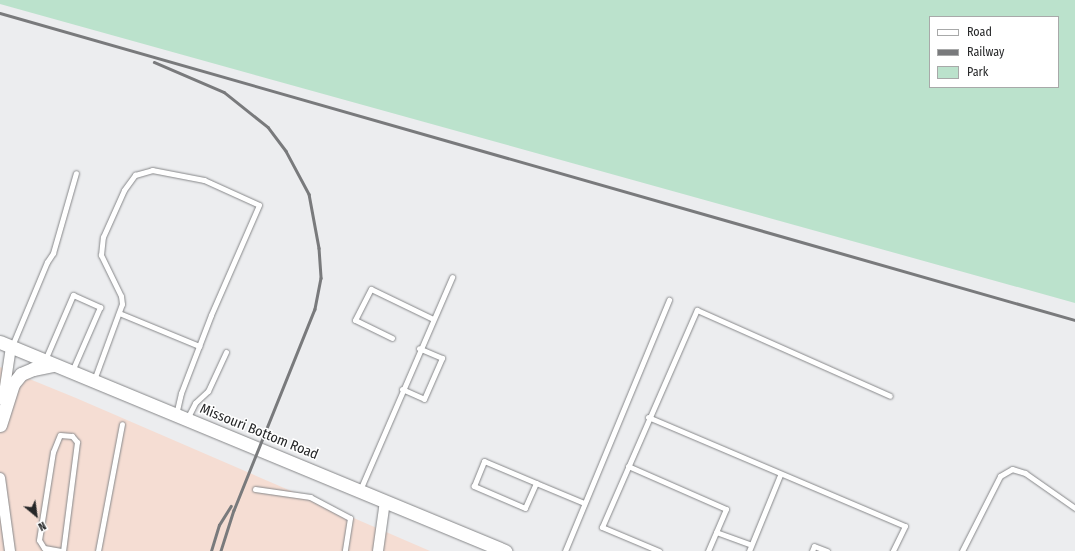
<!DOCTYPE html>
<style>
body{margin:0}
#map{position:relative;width:1075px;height:551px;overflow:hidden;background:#ecedef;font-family:"Fira Sans Condensed",sans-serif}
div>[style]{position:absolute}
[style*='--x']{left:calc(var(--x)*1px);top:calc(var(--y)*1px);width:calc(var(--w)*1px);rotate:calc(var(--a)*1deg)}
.industrial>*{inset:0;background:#f5ddd3}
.green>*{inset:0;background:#bbe2cc}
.roads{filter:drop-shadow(0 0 1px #868789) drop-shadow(0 0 1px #868789)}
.service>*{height:5px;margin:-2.5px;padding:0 2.5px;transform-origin:2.5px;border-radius:2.5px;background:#fff}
.minor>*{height:10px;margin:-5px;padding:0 5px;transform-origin:5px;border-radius:5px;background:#fff}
.tertiary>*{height:13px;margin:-6.5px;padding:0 6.5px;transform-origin:6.5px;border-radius:6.5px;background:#fff}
.rail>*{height:2.5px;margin:-1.25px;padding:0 1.25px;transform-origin:1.25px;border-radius:1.25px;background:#797a7c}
span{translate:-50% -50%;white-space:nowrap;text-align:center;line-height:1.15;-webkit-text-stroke:3px #fff;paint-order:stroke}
.street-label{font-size:14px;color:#262728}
.legend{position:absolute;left:929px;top:16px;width:130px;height:72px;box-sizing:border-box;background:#fff;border:1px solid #a8a9a9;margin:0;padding:5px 7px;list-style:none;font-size:12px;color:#262728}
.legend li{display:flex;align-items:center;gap:8px;height:20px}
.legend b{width:20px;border:1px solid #a8a9a9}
.north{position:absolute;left:16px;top:495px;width:40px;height:40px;-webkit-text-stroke:3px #fff;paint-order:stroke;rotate:151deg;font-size:11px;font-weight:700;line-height:16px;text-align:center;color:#262728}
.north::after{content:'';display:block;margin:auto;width:14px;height:18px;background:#262728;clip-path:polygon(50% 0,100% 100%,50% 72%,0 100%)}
</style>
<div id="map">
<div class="industrial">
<i style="clip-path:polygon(0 367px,76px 398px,430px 551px,0 551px)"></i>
</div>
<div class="green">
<i style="clip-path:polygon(evenodd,0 0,1075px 0,1075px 303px,0 4px,0 0,930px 17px,1058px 17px,1058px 87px,930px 87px,930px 17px)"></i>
</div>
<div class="roads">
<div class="service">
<i style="--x:119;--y:313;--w:87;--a:22.4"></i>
<i style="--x:392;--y:338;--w:41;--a:-154.1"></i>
<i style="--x:355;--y:320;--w:35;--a:-63"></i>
<i style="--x:371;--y:289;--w:69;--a:25.8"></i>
<i style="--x:12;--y:346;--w:91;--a:-67.4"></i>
<i style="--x:47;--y:262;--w:11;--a:-56"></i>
<i style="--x:53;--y:253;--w:83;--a:-74"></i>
<i style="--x:45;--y:360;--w:71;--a:-66.7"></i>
<i style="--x:73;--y:295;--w:30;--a:24"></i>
<i style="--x:100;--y:307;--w:70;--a:113.6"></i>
<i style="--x:94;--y:380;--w:81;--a:-69.8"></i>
<i style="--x:122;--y:304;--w:8;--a:-97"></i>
<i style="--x:121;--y:296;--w:46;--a:-116"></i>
<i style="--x:101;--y:255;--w:18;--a:-84"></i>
<i style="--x:103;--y:237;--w:51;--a:-65.9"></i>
<i style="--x:124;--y:190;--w:19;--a:-54"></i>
<i style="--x:135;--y:175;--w:18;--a:-16"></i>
<i style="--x:152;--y:170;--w:53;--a:10.9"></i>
<i style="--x:204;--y:180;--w:60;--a:24.4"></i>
<i style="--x:259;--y:205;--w:120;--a:113.6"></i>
<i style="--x:211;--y:315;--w:84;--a:111"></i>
<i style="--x:181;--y:393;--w:22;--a:103"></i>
<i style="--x:402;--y:389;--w:24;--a:24"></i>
<i style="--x:424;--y:399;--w:45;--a:-66.3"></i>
<i style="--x:442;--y:358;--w:25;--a:-157"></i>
<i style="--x:648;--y:417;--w:279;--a:23"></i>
<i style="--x:905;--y:526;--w:28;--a:116"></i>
<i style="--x:187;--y:419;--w:18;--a:-63"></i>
<i style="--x:195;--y:403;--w:18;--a:-43"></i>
<i style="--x:208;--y:391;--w:43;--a:-65.2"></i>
<i style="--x:628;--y:466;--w:107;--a:23.7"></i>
<i style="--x:726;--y:509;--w:46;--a:113.2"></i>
<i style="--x:536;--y:483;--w:27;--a:114"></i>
<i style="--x:525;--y:508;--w:56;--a:-156.7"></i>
<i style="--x:474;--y:486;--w:27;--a:-68"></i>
<i style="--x:484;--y:461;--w:56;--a:22.9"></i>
<i style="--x:536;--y:483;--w:52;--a:22.6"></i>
<i style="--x:255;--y:489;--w:56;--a:8.3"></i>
<i style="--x:310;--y:497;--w:45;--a:27.7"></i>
<i style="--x:350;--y:518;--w:33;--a:99"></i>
<i style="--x:360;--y:490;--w:232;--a:-66.6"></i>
<i style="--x:716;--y:532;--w:37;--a:20"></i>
<i style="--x:61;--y:551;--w:17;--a:-170"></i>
<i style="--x:44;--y:548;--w:9;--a:-122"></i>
<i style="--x:39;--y:540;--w:89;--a:-81"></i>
<i style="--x:53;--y:452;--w:18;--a:-68"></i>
<i style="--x:60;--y:435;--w:12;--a:5"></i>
<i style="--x:72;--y:436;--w:8;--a:50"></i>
<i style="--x:77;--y:442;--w:110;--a:97.3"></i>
<i style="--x:98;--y:551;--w:129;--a:-79.3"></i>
<i style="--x:565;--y:551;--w:272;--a:-67.5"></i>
<i style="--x:659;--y:551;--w:62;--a:-157.2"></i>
<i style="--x:602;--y:527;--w:237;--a:-66.4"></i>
<i style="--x:697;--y:310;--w:211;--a:24"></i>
<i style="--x:749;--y:551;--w:82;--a:-67.8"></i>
<i style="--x:812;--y:551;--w:5;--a:-68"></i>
<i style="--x:814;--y:546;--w:14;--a:21"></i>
<i style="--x:962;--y:551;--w:84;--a:-63.1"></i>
<i style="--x:1000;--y:476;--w:14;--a:-30"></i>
<i style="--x:1012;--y:469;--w:14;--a:17"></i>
<i style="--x:1025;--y:473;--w:61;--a:35"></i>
</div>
<div class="minor">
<i style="--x:3;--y:400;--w:54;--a:-81.4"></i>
<i style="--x:0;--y:478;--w:74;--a:82.2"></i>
<i style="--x:378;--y:551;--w:50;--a:-82"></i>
</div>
<div class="tertiary">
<i style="--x:0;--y:342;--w:547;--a:22.48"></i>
<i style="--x:0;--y:425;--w:43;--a:-72.4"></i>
<i style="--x:13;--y:384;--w:13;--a:-51"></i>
<i style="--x:21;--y:374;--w:13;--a:-23"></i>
<i style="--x:33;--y:369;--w:21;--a:-11"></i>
</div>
</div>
<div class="rail">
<i style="--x:0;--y:13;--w:1118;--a:15.94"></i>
<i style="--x:154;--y:62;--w:76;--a:23.2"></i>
<i style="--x:224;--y:92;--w:56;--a:38.5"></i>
<i style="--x:268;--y:127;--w:30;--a:53"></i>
<i style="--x:286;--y:151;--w:49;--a:61.9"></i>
<i style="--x:309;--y:194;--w:55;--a:79.5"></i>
<i style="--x:319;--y:248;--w:30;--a:86"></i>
<i style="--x:321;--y:278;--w:32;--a:101"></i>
<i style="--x:315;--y:309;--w:217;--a:111.9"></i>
<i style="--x:234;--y:510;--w:43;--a:107.6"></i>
<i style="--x:211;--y:551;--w:27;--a:-73"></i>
<i style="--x:219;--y:525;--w:22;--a:-58"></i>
</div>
<div class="street-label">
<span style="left:259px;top:432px;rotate:22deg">Missouri Bottom Road</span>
</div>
<ul class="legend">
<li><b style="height:5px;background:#fff"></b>Road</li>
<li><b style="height:5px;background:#797a7c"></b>Railway</li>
<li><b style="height:11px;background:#bbe2cc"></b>Park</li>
</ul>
<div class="north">N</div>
</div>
